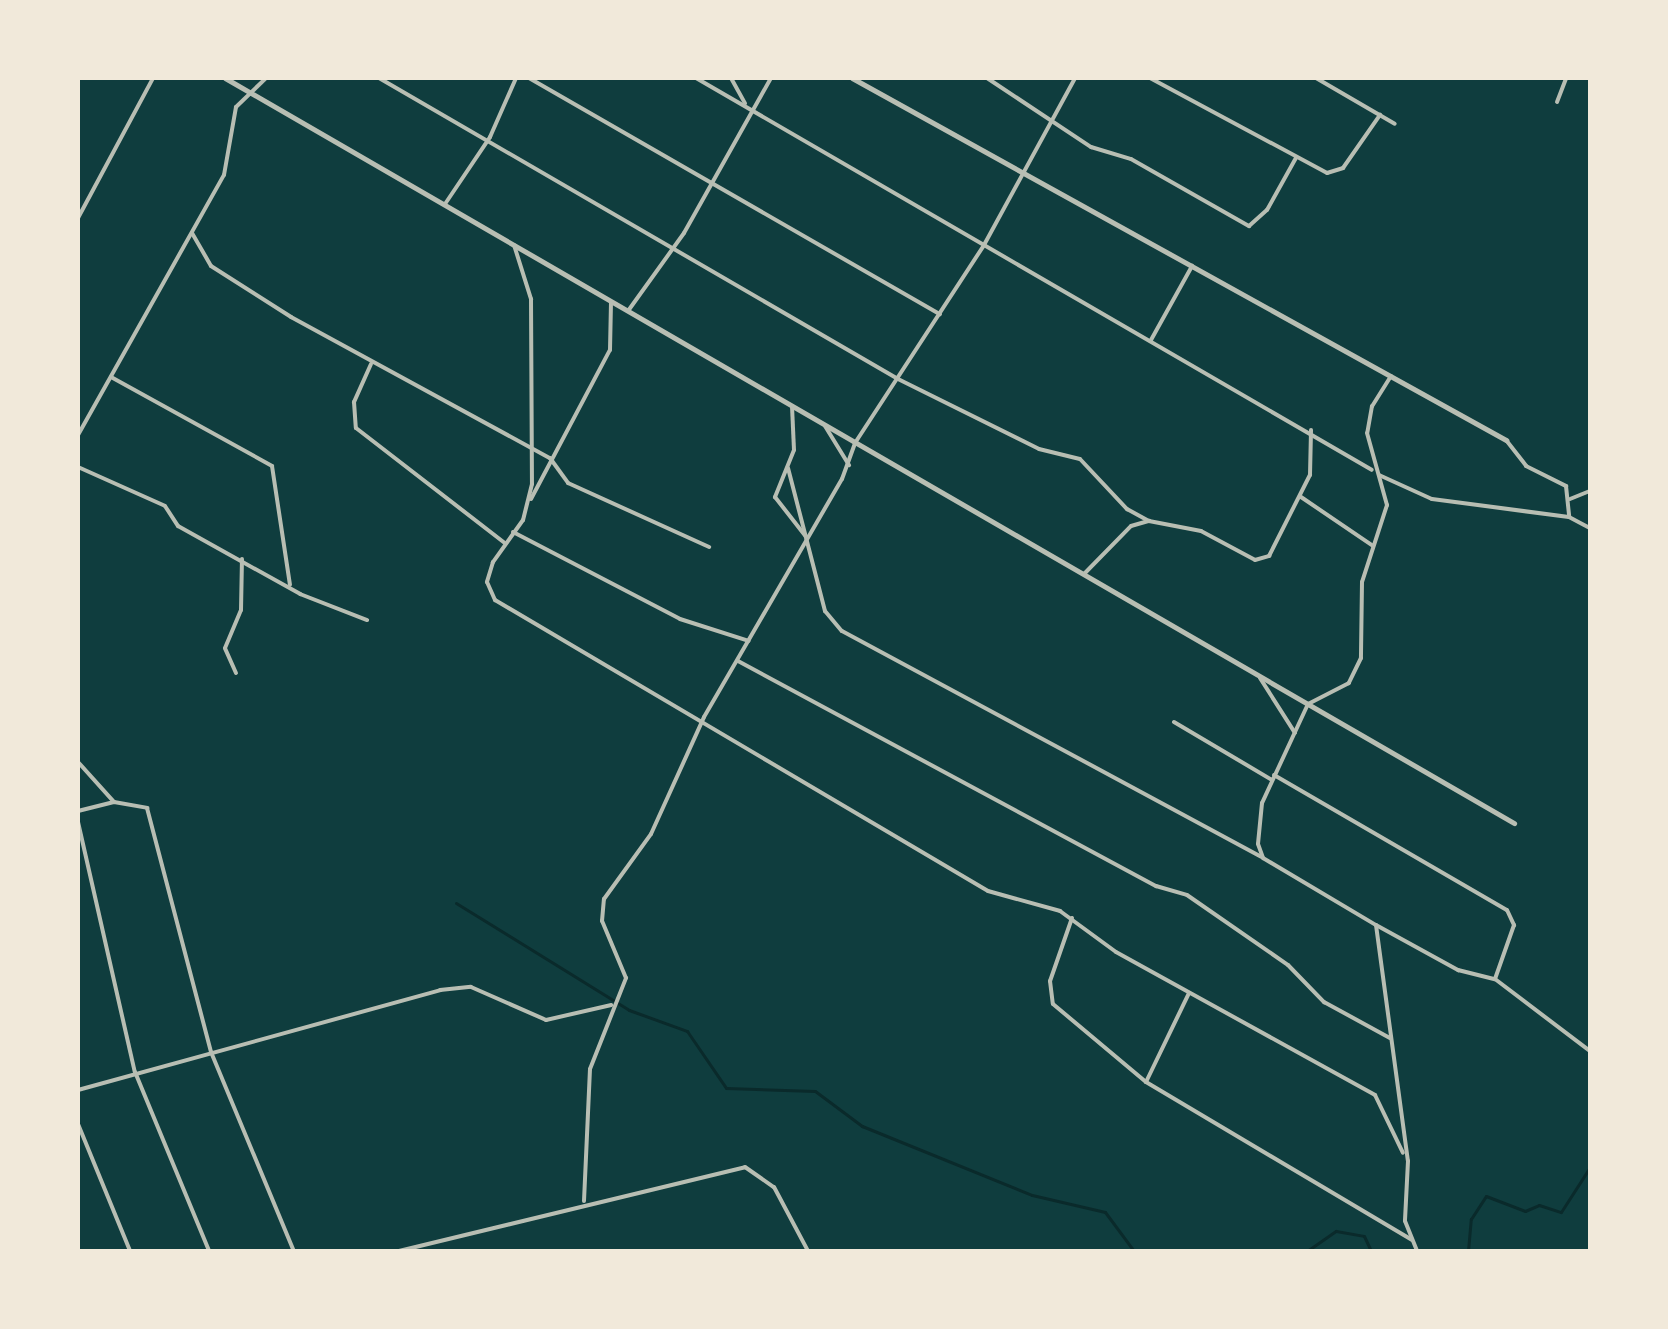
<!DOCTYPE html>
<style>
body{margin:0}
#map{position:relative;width:1668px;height:1329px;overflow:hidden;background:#0f3d3e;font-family:"Nunito Sans",sans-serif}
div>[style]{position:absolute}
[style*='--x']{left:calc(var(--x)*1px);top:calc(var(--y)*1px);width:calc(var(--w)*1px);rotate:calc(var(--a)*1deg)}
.stream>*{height:3px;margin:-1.5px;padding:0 1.5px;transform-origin:1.5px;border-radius:1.5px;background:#0a2a2b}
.minor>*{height:4px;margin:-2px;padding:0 2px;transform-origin:2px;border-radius:2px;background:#b8beb3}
.tertiary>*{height:5px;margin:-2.5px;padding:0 2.5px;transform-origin:2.5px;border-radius:2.5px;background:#b8beb3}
span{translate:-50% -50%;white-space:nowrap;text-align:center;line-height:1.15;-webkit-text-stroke:8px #f1e9da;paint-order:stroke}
.frame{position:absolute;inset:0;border:80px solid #f1e9da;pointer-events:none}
</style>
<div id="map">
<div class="stream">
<i style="--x:456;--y:903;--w:203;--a:31.7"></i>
<i style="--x:629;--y:1010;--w:62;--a:19.9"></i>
<i style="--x:687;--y:1031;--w:69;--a:55.6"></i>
<i style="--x:726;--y:1088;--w:89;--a:1.9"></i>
<i style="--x:815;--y:1091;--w:59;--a:36.7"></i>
<i style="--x:862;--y:1126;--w:183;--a:22.1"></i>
<i style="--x:1032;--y:1195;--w:75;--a:13.1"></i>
<i style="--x:1105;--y:1212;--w:49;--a:53.4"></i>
<i style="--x:1307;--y:1251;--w:35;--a:-35"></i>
<i style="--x:1336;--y:1231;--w:28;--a:10"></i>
<i style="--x:1364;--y:1236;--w:17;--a:65"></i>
<i style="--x:1468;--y:1251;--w:32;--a:-85"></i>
<i style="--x:1471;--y:1219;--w:27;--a:-57"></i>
<i style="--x:1486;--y:1196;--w:42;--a:21"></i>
<i style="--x:1525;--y:1211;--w:15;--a:-23"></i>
<i style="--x:1539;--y:1205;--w:23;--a:18"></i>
<i style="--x:1561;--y:1212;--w:54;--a:-57.2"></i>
</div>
<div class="minor">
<i style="--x:379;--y:78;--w:600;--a:30.11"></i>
<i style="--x:898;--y:379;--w:157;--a:26.4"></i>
<i style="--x:1039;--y:449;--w:42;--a:13.7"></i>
<i style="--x:1080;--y:459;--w:69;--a:46.8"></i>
<i style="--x:1127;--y:509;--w:25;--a:29"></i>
<i style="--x:529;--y:78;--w:474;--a:29.9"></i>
<i style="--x:696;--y:78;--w:781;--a:30.11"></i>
<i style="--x:731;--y:78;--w:29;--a:61"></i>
<i style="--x:987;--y:78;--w:125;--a:33.6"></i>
<i style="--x:1091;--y:147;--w:42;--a:16.7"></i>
<i style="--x:1131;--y:159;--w:136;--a:29.6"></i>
<i style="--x:1249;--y:226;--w:24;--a:-42"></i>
<i style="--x:1267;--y:210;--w:60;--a:-60.9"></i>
<i style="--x:1150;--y:78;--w:201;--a:28.2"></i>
<i style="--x:1327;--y:173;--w:17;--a:-17"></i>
<i style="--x:1343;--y:168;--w:65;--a:-55.1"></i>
<i style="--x:1316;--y:78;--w:91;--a:30.2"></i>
<i style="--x:1557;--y:102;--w:26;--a:-69"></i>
<i style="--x:445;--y:204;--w:81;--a:-56.1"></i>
<i style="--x:490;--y:137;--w:64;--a:-66.2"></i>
<i style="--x:78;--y:218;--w:159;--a:-61.8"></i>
<i style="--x:192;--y:233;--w:38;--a:60"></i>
<i style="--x:211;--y:266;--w:95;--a:32.5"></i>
<i style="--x:291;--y:317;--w:295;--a:28.6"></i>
<i style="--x:550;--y:458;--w:31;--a:54"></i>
<i style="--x:568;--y:483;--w:155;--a:24.4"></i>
<i style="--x:514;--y:245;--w:57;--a:72.5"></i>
<i style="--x:531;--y:299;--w:185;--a:89.7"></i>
<i style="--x:532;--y:484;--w:37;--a:104"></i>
<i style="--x:523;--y:520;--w:52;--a:125.5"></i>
<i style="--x:493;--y:562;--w:21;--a:107"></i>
<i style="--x:487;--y:582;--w:20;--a:66"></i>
<i style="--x:495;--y:600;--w:572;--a:30.55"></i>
<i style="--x:988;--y:891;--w:75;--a:15.5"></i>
<i style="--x:1060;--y:911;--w:69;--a:36.2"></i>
<i style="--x:1116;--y:952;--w:296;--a:28.9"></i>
<i style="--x:1375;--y:1095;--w:64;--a:64.2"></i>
<i style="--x:628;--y:311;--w:96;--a:-54.3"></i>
<i style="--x:684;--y:233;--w:178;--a:-60.7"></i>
<i style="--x:1151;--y:340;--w:85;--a:-61"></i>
<i style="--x:371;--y:364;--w:42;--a:114.1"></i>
<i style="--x:354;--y:402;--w:26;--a:86"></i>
<i style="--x:356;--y:428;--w:188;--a:37.7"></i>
<i style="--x:1391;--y:376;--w:36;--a:122"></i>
<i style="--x:1372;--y:406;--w:27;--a:100"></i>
<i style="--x:1367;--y:433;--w:75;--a:74.5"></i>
<i style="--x:1387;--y:505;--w:81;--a:108"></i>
<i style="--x:1362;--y:582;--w:76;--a:90.8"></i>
<i style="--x:1361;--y:658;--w:28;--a:116"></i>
<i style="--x:1349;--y:683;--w:46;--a:152.9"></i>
<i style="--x:1308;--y:704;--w:109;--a:114.9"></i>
<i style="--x:1262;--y:803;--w:41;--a:95.6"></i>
<i style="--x:1258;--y:844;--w:15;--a:70"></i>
<i style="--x:1263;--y:858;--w:131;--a:30.7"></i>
<i style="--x:1376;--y:925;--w:94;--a:28.8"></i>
<i style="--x:1458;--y:970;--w:38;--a:14"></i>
<i style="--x:1495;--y:979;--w:119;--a:37.2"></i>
<i style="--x:111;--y:377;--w:184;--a:28.9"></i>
<i style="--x:272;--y:466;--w:120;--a:81.4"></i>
<i style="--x:792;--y:406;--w:44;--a:87.4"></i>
<i style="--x:794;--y:450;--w:51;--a:112"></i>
<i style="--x:775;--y:497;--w:52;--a:52"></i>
<i style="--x:825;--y:426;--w:46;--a:58.4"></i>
<i style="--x:78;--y:435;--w:298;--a:-60.7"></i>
<i style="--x:224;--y:175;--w:69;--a:-80"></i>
<i style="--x:236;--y:107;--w:42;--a:-44"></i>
<i style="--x:1506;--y:440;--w:33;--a:52"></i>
<i style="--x:1526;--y:466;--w:45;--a:26.6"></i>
<i style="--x:1566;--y:486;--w:31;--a:84"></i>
<i style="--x:1569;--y:517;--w:24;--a:28"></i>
<i style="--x:78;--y:467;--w:95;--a:24.1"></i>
<i style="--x:165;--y:506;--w:24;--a:57"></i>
<i style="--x:178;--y:526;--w:140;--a:29.1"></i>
<i style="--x:300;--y:594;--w:72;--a:21.2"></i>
<i style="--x:788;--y:468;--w:148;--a:75.5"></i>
<i style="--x:825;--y:611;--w:26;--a:50"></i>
<i style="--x:842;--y:631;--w:476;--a:28.3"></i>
<i style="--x:1379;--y:475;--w:58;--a:24.4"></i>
<i style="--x:1432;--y:499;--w:138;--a:7.5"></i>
<i style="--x:1301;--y:497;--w:87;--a:34.2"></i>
<i style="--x:531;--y:499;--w:169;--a:-62.1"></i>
<i style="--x:610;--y:350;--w:48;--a:-88.8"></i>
<i style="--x:1570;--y:499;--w:22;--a:-22"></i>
<i style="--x:513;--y:532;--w:188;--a:27.5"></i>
<i style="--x:680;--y:619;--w:72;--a:17.7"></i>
<i style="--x:1084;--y:574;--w:67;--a:-45.6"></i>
<i style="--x:1131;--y:526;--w:19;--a:-16"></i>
<i style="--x:1149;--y:521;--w:53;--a:10.9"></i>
<i style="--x:1201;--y:531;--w:61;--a:28.2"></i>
<i style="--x:1255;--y:560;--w:15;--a:-16"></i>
<i style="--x:1269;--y:556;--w:91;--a:-63.2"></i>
<i style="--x:1310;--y:475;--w:45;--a:-88.7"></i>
<i style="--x:738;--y:661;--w:475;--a:28.3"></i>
<i style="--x:1156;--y:886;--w:32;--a:16"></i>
<i style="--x:1187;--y:895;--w:123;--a:34.7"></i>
<i style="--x:1288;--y:965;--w:52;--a:45.8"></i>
<i style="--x:1324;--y:1002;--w:75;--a:28.6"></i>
<i style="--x:236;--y:673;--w:27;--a:-114"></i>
<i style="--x:225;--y:648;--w:41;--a:-67.2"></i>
<i style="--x:241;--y:610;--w:51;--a:-88.9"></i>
<i style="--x:1260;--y:678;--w:65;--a:57.5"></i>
<i style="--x:1174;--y:722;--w:114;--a:30.6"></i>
<i style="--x:78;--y:762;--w:54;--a:48"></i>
<i style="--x:1274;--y:775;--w:269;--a:30.1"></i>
<i style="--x:1507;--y:910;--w:17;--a:65"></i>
<i style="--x:1514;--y:925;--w:57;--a:109.4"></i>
<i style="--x:78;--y:811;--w:37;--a:-14"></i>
<i style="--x:114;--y:802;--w:34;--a:10"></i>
<i style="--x:147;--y:808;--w:252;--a:75.3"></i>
<i style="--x:211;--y:1052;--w:216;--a:67.4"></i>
<i style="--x:78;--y:822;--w:256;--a:77.2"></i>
<i style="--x:135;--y:1072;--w:194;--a:67.5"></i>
<i style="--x:1072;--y:918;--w:67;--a:109.2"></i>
<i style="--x:1050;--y:981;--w:23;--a:83"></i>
<i style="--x:1053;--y:1004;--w:121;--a:40"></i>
<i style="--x:1146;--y:1082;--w:309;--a:30.7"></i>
<i style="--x:1376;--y:925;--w:238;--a:82.3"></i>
<i style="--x:1408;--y:1161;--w:60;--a:92.9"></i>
<i style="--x:1405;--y:1221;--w:32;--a:68"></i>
<i style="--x:1146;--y:1082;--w:99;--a:-64.2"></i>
<i style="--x:78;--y:1090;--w:376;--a:-15.4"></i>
<i style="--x:440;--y:990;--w:31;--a:-6"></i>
<i style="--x:471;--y:987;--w:82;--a:23.7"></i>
<i style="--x:546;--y:1020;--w:67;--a:-13"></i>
<i style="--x:78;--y:1124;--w:137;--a:67.7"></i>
<i style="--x:584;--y:1201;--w:132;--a:-87.4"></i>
<i style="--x:590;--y:1069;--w:98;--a:-68.4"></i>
<i style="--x:626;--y:978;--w:62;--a:-112.8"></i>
<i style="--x:602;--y:921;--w:22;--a:-85"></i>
<i style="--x:604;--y:899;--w:80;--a:-54.1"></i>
<i style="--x:651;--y:834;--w:128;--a:-65.6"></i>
<i style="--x:704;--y:717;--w:275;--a:-59.9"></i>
<i style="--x:842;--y:479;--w:38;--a:-70"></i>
<i style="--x:855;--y:443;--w:236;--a:-56.9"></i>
<i style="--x:984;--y:245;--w:190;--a:-61.4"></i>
<i style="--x:399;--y:1251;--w:356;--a:-13.6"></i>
<i style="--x:745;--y:1167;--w:35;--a:35"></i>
<i style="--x:774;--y:1187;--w:72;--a:62"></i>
</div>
<div class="tertiary">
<i style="--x:225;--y:78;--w:1489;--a:30.03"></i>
<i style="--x:852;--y:78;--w:748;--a:28.97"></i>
</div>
<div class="frame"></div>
</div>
